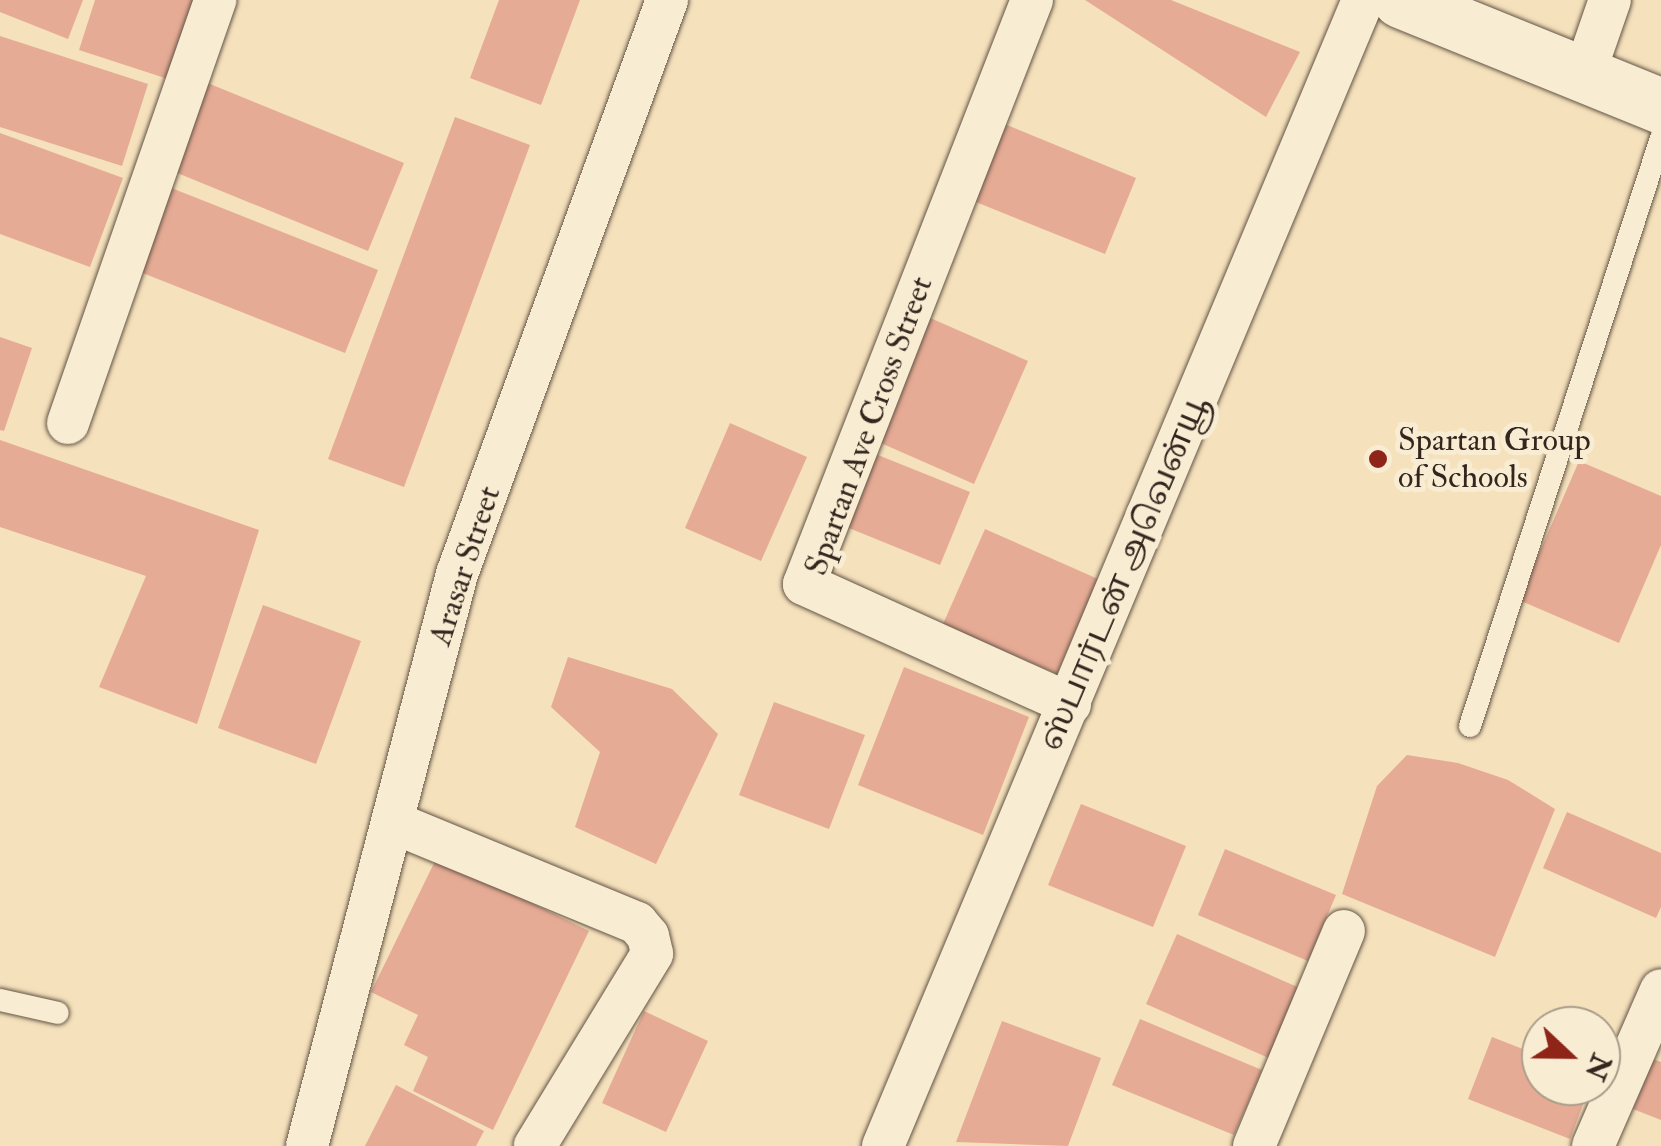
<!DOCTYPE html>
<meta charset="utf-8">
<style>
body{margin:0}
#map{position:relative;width:1661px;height:1146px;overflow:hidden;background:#f5e1bc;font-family:"IM FELL Double Pica","Noto Serif Tamil",serif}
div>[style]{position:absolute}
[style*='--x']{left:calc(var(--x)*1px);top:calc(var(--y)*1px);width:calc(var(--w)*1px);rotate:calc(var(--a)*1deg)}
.building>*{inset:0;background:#e6ab95}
.roads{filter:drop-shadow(0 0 2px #645546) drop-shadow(0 0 2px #645546)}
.lane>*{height:22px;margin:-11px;padding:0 11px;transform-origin:11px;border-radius:11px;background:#f8ecd3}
.street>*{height:42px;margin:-21px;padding:0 21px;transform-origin:21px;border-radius:21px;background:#f8ecd3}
.secondary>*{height:55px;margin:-27.5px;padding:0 27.5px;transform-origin:27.5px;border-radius:27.5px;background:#f8ecd3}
.dots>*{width:28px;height:28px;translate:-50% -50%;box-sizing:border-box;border:5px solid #f8ecd3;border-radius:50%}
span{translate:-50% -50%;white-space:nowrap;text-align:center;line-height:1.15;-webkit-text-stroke:10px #f8ecd3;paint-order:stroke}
.street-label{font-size:32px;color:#34261e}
.poi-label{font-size:32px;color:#34261e}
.left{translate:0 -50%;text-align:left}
.north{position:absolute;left:1521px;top:1006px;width:100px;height:100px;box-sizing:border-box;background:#f8ecd3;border:2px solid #aa9d8b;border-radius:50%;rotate:112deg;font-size:28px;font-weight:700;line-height:40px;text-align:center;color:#34261e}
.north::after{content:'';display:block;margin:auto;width:35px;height:45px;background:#8f2418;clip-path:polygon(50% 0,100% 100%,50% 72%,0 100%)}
</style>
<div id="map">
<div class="building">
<i style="clip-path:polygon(0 0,83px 0,68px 39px,0 12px)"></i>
<i style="clip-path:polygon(95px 0,193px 0,168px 79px,79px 50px)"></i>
<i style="clip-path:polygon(499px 0,580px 0,541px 105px,470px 78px)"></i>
<i style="clip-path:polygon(1085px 0,1171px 0,1300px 52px,1266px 117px)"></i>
<i style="clip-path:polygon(0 36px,148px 84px,122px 166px,0 127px)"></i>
<i style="clip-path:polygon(205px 82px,404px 163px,368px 251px,170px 170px)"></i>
<i style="clip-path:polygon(455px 117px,530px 145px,404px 487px,328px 459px)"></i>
<i style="clip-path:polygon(997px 121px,1136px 178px,1105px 254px,966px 198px)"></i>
<i style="clip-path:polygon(0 133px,123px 178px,90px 267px,0 234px)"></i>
<i style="clip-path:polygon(169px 187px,378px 270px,345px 353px,135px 270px)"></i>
<i style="clip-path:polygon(928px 317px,1028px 361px,974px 484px,874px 440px)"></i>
<i style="clip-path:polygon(0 337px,32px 348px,4px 431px,0 430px)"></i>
<i style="clip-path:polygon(730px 423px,807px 457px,761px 561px,685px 528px)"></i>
<i style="clip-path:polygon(0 440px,259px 530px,197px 724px,99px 687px,146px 576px,0 527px)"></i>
<i style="clip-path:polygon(863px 449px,970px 492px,940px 565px,834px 522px)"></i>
<i style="clip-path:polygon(1579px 461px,1661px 496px,1661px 545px,1619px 643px,1519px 600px)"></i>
<i style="clip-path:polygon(985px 529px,1098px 579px,1057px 674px,943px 624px)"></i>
<i style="clip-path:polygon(263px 605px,361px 641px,316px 764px,218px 728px)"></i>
<i style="clip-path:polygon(568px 657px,672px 689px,718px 734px,656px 864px,575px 827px,600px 752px,551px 707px)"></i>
<i style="clip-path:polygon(904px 667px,1029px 717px,983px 835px,858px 785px)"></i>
<i style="clip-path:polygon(774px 702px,865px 735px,829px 829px,739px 795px)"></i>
<i style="clip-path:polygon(1407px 755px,1458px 763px,1508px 780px,1555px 809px,1495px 957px,1342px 894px,1377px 786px)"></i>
<i style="clip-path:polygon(1081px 804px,1186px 846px,1153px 927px,1048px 885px)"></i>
<i style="clip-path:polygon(1567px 812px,1661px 853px,1661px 907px,1656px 918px,1543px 868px)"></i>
<i style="clip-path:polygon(1225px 849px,1336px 895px,1308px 961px,1198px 915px)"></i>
<i style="clip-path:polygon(437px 857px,589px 931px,493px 1130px,413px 1091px,428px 1057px,404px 1045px,418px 1015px,371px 992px)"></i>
<i style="clip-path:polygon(1177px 934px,1302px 989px,1271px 1059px,1146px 1004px)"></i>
<i style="clip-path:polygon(644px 1011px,708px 1041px,666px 1132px,602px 1103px)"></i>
<i style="clip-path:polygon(1140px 1019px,1262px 1070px,1234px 1135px,1112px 1085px)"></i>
<i style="clip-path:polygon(1002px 1021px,1101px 1058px,1068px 1146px,956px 1142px)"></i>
<i style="clip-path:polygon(1492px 1037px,1541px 1056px,1541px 1086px,1590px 1086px,1570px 1139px,1468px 1099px)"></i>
<i style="clip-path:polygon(1653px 1059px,1661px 1062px,1661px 1120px,1633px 1109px)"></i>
<i style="clip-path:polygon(396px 1085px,484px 1131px,476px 1146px,365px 1146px)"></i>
</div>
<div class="roads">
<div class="lane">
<i style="--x:1470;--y:726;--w:618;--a:-72"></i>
<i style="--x:0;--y:1000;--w:59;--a:12.6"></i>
</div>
<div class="street">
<i style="--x:1032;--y:0;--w:627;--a:111.33"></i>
<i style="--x:804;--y:584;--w:292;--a:24.3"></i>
<i style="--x:1585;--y:72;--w:76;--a:-70.9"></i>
<i style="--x:68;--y:423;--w:448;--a:-70.8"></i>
<i style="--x:392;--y:822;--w:265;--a:22.4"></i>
<i style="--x:637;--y:923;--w:17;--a:50"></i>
<i style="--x:648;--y:936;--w:18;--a:77"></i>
<i style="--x:652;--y:954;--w:225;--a:121.4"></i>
<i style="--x:307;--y:1146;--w:591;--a:-75.31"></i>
<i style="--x:457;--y:574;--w:611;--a:-69.9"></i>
<i style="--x:883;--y:1146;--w:1242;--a:-67.27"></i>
<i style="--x:1254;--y:1146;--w:233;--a:-67.3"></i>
<i style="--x:1593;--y:1146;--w:170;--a:-66.4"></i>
</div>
<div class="secondary">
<i style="--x:1400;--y:0;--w:282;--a:22.1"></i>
</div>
</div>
<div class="dots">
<i style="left:1378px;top:459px;background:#8f2418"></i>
</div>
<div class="street-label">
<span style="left:869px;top:426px;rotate:-70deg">Spartan Ave Cross Street</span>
<span style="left:465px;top:566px;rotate:-72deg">Arasar Street</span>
<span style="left:1124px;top:573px;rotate:-67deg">ஸ்பார்டன் அவென்யூ</span>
</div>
<div class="poi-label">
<span class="left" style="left:1398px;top:459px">Spartan Group<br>of Schools</span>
</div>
<div class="north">N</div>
</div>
